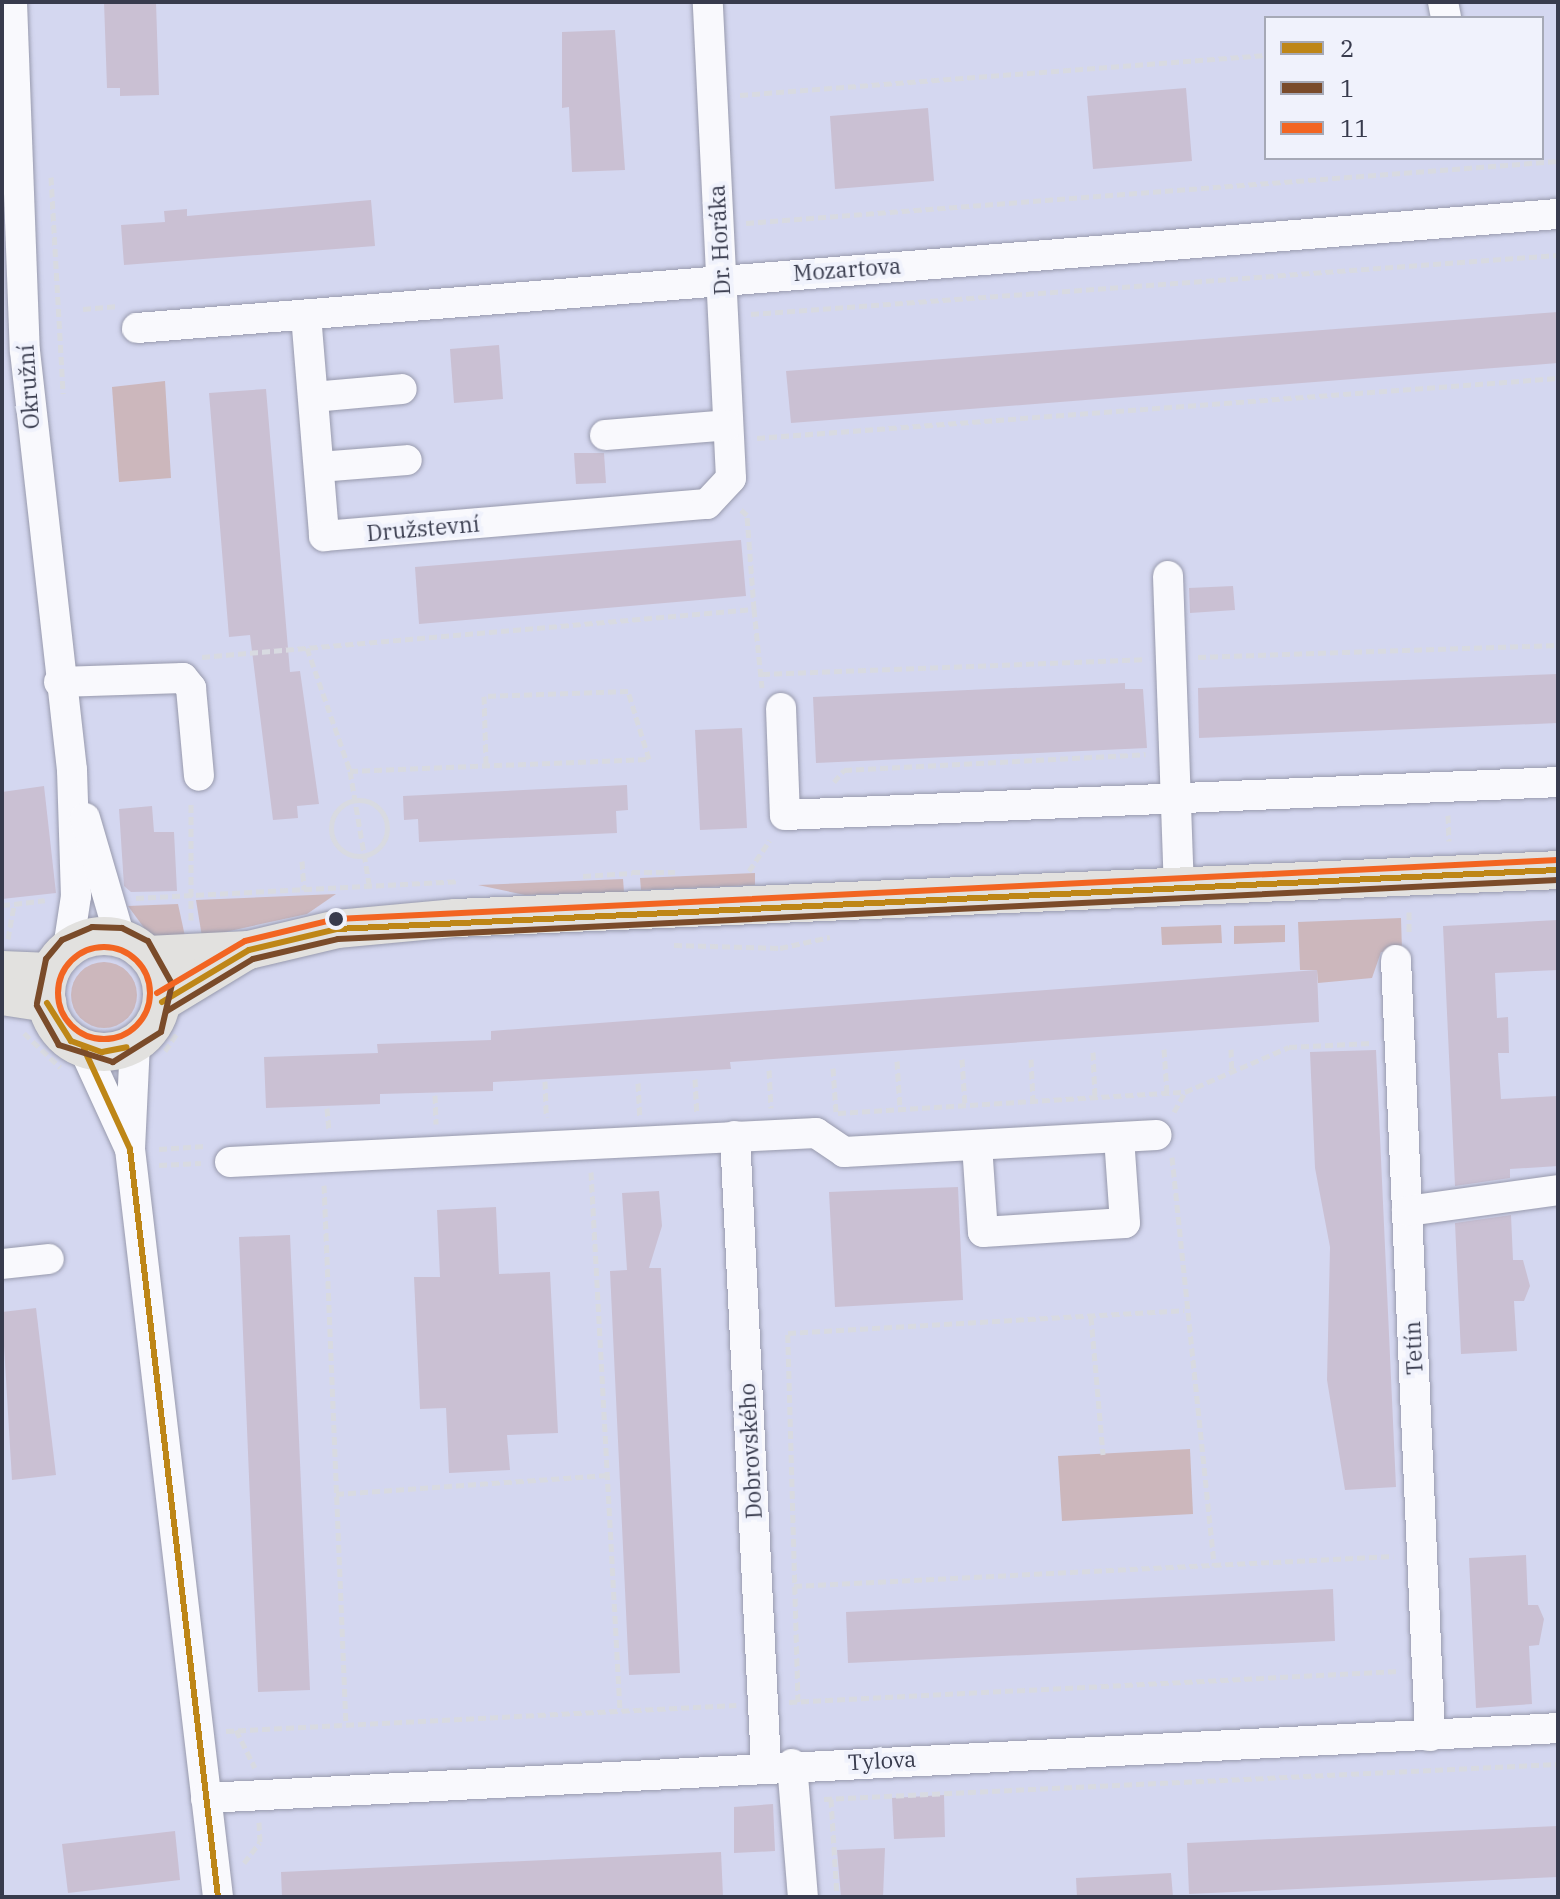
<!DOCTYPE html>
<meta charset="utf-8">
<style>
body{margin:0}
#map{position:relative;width:1560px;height:1899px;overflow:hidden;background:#d4d7f0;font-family:"IBM Plex Serif",serif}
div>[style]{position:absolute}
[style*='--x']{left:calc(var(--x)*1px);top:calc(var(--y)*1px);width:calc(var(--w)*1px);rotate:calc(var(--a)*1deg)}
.green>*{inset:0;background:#ccb7bc}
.round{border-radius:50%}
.building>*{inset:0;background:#cac0d3}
.path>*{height:5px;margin-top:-2.5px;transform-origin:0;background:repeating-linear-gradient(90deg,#d8dae1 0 8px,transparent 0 12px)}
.path>.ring{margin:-2.5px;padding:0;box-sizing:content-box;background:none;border:5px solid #d8dae1;border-radius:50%}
.roads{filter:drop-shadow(0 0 2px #989aad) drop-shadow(0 0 2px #989aad)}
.minor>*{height:30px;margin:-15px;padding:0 15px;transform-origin:15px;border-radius:15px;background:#f9f9fd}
.major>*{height:38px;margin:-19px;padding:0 19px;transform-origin:19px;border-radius:19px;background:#e2e1df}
.major>.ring{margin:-19px;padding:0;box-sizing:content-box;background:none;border:38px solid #e2e1df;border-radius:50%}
.bus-1>*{height:6px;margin:-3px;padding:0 3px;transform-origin:3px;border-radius:3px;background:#be8617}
.bus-2>*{height:6px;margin:-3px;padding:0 3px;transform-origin:3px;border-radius:3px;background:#7a4b2a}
.bus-3>*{height:6px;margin:-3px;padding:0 3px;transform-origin:3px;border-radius:3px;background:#f26522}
.bus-3>.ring{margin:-3px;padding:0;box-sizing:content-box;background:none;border:6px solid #f26522;border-radius:50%}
.dots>*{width:22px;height:22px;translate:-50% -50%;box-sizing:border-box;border:4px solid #f0f2fc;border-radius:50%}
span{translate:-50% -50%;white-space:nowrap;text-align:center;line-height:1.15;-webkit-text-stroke:8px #f0f2fc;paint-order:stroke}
.street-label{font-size:22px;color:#383b4d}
.frame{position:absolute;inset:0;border:4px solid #383b4d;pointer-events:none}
.legend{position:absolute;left:1264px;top:16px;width:280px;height:144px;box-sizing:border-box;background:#f0f2fc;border:2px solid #a6a9b6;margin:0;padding:10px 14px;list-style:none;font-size:24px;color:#383b4d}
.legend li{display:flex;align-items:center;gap:16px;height:40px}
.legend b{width:40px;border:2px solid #a6a9b6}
</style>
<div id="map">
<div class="green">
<i style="clip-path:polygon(165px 381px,171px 478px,119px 482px,112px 387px)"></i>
<i style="clip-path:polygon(755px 873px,755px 885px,641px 890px,640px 878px)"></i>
<i style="clip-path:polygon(623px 879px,624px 892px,525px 895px,478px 885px)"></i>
<i style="clip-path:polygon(336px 894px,307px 914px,202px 937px,196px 900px)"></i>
<i style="clip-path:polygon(178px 904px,186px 941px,150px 936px,128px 906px)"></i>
<i style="clip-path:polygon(1401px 918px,1402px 951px,1381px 952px,1372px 978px,1318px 983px,1317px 970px,1300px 970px,1298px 922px)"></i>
<i style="clip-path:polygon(1221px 925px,1222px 943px,1162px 945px,1161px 927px)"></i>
<i style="clip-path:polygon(1285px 925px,1285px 942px,1234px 944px,1234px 926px)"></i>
<i class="round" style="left:71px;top:962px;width:66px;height:66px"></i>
<i style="clip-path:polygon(1190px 1449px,1193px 1514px,1062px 1521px,1058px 1456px)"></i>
</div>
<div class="building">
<i style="clip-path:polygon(104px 2px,156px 2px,159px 95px,120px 96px,120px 88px,107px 88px)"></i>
<i style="clip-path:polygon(615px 30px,625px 170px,572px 172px,569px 107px,562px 108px,562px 32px)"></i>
<i style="clip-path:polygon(1186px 88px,1192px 161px,1093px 169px,1087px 96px)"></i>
<i style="clip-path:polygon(928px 108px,934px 181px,835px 189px,830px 116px)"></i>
<i style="clip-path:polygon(371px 200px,375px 246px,124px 265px,121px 225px,165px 222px,164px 211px,187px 209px,187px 216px)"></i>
<i style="clip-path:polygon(1558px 312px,1558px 363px,791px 423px,786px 371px)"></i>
<i style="clip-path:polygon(499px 345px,503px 399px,454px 403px,450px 349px)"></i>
<i style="clip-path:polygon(266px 389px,290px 672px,300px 671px,319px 804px,297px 806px,298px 818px,273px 820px,250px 635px,229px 637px,209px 393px)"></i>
<i style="clip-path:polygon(574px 453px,604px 453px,606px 483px,576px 484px)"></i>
<i style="clip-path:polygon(741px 540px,746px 596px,419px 624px,415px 567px)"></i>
<i style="clip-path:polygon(1233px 586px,1235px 610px,1190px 613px,1189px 588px)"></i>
<i style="clip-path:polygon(1558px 674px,1558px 723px,1199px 738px,1198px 688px)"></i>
<i style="clip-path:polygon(1125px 683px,1125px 689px,1143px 689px,1147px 748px,816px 763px,813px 697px)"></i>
<i style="clip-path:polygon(742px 728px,747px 828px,700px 830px,695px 730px)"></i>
<i style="clip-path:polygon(627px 785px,628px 810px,616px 811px,617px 833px,419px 842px,418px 819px,404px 820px,403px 796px)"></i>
<i style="clip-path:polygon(44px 786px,56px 893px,2px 899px,2px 792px)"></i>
<i style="clip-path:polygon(152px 806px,154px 832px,174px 832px,177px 891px,131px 892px,124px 886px,119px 809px)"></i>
<i style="clip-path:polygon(1558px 920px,1558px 970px,1495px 973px,1497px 1018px,1508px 1017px,1509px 1053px,1498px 1053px,1501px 1099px,1558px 1096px,1558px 1166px,1510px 1169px,1510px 1178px,1455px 1186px,1443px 926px)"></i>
<i style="clip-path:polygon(1317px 970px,1319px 1022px,730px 1062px,731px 1069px,493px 1082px,493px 1091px,380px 1094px,380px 1104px,266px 1108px,264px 1057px,378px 1053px,377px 1044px,491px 1040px,491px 1031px)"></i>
<i style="clip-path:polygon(1376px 1050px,1396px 1487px,1345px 1490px,1327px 1380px,1330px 1247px,1315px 1168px,1310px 1052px)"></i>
<i style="clip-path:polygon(958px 1187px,963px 1300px,835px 1307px,829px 1192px)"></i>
<i style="clip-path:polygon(659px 1191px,662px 1226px,649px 1268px,661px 1268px,680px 1673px,629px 1675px,610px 1271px,627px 1270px,622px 1193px)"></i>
<i style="clip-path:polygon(496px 1207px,499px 1274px,550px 1272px,558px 1433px,507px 1435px,510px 1470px,449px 1473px,446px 1408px,420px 1409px,414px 1277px,440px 1277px,437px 1210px)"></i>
<i style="clip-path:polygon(1511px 1215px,1513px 1260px,1523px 1260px,1530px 1286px,1524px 1301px,1514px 1301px,1517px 1351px,1461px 1354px,1455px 1223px)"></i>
<i style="clip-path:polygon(290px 1235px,310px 1690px,258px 1692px,239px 1237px)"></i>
<i style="clip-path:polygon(36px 1308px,56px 1475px,12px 1480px,2px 1312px)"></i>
<i style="clip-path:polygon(1526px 1555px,1528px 1605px,1538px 1605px,1544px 1619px,1539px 1645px,1529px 1646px,1532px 1704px,1476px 1708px,1469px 1558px)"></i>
<i style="clip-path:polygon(1333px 1589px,1335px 1641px,848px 1663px,846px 1612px)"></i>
<i style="clip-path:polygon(944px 1795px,945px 1837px,894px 1839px,892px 1798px)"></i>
<i style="clip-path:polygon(773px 1804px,775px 1851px,734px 1853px,734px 1807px)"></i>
<i style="clip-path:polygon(1558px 1826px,1558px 1877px,1189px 1894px,1187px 1843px)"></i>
<i style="clip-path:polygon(175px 1831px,180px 1880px,68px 1893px,62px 1844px)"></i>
<i style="clip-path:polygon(885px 1848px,883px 1897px,841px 1897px,837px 1850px)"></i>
<i style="clip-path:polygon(721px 1852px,723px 1897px,282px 1897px,281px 1872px)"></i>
<i style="clip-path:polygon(1171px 1873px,1173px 1897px,1077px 1897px,1076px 1878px)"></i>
</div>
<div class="path">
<i style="--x:740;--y:95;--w:528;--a:-4.35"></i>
<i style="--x:51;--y:177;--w:217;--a:86.8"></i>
<i style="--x:746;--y:223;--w:814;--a:-4.37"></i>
<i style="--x:83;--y:309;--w:35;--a:-5"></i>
<i style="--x:751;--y:314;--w:809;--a:-4.18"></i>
<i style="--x:757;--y:438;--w:803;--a:-4.28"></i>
<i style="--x:754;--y:609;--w:79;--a:84.2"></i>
<i style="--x:307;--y:648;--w:130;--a:70.7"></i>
<i style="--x:350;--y:771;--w:114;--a:80.4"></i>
<i style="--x:202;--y:657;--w:554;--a:-4.97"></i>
<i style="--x:754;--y:609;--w:94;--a:-94.3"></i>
<i style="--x:747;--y:515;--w:9;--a:-139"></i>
<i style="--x:1198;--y:657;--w:360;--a:-1.9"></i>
<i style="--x:762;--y:674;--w:382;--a:-2.2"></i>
<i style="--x:350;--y:771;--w:299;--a:-2.3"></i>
<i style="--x:649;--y:759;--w:71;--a:-107.2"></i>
<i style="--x:628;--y:691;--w:144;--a:178"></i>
<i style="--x:484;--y:696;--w:69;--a:88.3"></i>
<i style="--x:834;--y:782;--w:16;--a:-50"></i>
<i style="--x:844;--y:770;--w:302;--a:-3"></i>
<i class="ring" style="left:331px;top:800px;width:51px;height:51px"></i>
<i style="--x:1448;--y:815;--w:26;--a:88"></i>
<i style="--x:302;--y:861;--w:29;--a:86"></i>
<i style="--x:749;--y:871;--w:37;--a:-56"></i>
<i style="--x:632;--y:872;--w:43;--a:0"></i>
<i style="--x:583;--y:876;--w:49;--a:-3.5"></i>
<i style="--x:136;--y:898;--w:322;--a:-3"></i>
<i style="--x:2;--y:905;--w:12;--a:-5"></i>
<i style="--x:1409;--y:912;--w:23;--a:90"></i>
<i style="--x:191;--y:920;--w:117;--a:-90"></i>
<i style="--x:8;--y:939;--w:36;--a:-80"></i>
<i style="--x:14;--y:904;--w:31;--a:-7"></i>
<i style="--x:674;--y:945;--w:106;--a:1.6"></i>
<i style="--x:780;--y:948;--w:51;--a:-12.4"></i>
<i style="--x:24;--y:1033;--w:50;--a:43.4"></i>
<i style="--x:1164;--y:1049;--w:44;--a:86.1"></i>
<i style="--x:1231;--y:1049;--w:23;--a:88"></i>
<i style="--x:165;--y:1051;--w:22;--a:-56"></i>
<i style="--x:1093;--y:1052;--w:45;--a:87.5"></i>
<i style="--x:962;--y:1059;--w:46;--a:86.3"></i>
<i style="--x:1031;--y:1059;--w:42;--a:87.3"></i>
<i style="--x:897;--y:1061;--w:48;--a:86.4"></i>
<i style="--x:833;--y:1068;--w:44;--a:86.1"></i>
<i style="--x:769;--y:1070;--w:38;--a:87"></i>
<i style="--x:695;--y:1079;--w:33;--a:87"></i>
<i style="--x:545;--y:1081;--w:36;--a:88"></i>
<i style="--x:638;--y:1083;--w:33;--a:87"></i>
<i style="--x:435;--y:1095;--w:29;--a:88"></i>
<i style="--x:327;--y:1108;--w:23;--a:85"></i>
<i style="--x:1174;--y:1112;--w:23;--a:-61"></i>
<i style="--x:1185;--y:1092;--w:113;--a:-23.4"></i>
<i style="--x:1289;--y:1047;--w:82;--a:-2.8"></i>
<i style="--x:838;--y:1113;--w:348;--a:-3.5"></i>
<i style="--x:159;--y:1149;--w:46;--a:-3.7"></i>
<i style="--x:1172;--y:1157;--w:411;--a:84.1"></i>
<i style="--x:159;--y:1165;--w:42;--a:-2.7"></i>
<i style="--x:591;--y:1172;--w:540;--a:86.92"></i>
<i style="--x:324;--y:1185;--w:540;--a:87.67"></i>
<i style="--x:1091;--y:1317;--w:138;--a:85"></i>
<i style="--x:336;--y:1494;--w:273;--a:-4"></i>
<i style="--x:794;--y:1586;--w:600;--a:-2.87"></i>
<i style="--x:789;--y:1702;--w:611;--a:-2.91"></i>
<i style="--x:798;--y:1702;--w:369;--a:-91.6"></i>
<i style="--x:788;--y:1333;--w:397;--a:-3.3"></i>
<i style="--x:236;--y:1730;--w:42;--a:63.4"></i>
<i style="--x:226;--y:1731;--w:511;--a:-2.92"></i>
<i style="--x:824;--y:1799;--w:735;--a:-2.73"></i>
<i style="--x:831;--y:1799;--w:98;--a:86.5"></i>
<i style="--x:244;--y:1863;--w:26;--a:-53"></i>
<i style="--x:260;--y:1842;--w:20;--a:-93"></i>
</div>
<div class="roads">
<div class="minor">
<i style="--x:12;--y:2;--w:349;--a:87.9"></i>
<i style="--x:25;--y:351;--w:422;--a:83.6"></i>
<i style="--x:72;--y:770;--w:126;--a:88.2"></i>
<i style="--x:76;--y:896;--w:53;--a:98.7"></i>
<i style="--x:1443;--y:2;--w:16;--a:79"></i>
<i style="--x:306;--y:315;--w:222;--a:85.3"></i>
<i style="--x:324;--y:536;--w:384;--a:-4.8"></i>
<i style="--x:707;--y:504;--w:35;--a:-47"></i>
<i style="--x:731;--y:478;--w:477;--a:-92.8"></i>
<i style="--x:137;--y:328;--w:1426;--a:-4.59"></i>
<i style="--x:313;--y:397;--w:89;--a:-5.1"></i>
<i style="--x:605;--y:435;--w:123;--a:-4.6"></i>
<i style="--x:319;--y:467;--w:88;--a:-4.5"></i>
<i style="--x:1168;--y:576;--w:313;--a:88"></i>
<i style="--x:59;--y:682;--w:124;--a:-1.8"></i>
<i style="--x:183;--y:678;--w:13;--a:51"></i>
<i style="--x:191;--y:688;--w:88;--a:84.8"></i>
<i style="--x:781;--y:708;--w:107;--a:87.9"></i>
<i style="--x:785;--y:815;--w:774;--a:-2.44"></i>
<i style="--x:85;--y:818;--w:125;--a:73.7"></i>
<i style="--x:1396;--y:960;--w:777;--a:87.49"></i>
<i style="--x:135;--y:1043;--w:106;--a:92.7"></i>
<i style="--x:130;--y:1149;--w:753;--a:83.29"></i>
<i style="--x:84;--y:1049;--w:108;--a:65.3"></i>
<i style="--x:735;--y:1136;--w:631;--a:87.18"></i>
<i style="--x:977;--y:1145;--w:87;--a:86.1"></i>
<i style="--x:983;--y:1232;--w:142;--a:-3.6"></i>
<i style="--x:1125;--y:1223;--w:86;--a:-94"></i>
<i style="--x:230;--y:1162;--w:587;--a:-2.83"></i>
<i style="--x:816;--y:1133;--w:34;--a:34"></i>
<i style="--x:844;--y:1152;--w:313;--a:-3.1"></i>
<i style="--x:1407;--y:1211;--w:152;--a:-7.9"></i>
<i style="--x:2;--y:1264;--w:47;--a:-6.1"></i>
<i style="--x:792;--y:1764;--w:133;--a:85.3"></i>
<i style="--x:206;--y:1798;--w:1354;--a:-2.96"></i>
</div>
<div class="major">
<i class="ring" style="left:46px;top:936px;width:78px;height:78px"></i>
<i style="--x:148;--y:955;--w:101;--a:-2.8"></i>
<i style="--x:249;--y:950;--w:90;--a:-13.4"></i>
<i style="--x:337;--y:929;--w:120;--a:-5.3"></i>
<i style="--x:456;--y:918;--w:1103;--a:-2.49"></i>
<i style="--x:2;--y:970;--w:48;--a:2.4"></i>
<i style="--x:2;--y:996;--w:46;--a:8.8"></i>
<i style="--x:162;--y:1002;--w:95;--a:-31.2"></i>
</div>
</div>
<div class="bus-1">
<i style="--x:162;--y:1002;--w:101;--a:-30.9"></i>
<i style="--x:249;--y:950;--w:90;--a:-13.4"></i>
<i style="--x:337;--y:929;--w:1222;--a:-2.77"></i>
<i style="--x:47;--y:1003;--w:45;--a:57.7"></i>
<i style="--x:71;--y:1041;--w:33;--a:20"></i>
<i style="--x:102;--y:1052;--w:25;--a:-11"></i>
<i style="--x:84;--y:1049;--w:110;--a:65.3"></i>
<i style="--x:130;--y:1149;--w:753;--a:83.29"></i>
</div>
<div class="bus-2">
<i style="--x:37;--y:1003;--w:45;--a:-78.4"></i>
<i style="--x:46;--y:959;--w:25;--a:-50"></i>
<i style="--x:62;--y:940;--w:33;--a:-23"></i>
<i style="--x:92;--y:927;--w:30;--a:2"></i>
<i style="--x:122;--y:928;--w:29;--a:27"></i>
<i style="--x:148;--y:941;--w:49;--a:60.8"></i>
<i style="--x:172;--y:984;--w:49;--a:102.9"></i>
<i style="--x:161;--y:1032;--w:57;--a:148"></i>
<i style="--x:113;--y:1062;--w:57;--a:-162.5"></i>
<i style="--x:59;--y:1045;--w:45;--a:-119.4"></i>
<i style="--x:167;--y:1011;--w:100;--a:-31.2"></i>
<i style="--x:253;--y:959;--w:87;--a:-13.2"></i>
<i style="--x:338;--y:939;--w:1221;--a:-2.77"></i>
</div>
<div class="bus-3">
<i class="ring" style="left:58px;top:947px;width:86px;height:86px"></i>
<i style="--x:157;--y:993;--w:102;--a:-30.6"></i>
<i style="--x:245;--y:941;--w:94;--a:-13.6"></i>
<i style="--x:336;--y:919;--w:1223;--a:-2.76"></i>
</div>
<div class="dots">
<i style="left:336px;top:919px;background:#383b4d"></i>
</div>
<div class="street-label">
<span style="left:719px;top:240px;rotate:-93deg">Dr. Horáka</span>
<span style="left:847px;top:269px;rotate:-4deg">Mozartova</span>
<span style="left:28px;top:387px;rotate:-94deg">Okružní</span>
<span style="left:423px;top:528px;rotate:-5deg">Družstevní</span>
<span style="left:1413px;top:1348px;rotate:-93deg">Tetín</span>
<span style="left:750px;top:1451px;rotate:-93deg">Dobrovského</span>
<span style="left:882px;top:1760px;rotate:-3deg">Tylova</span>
</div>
<div class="frame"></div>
<ul class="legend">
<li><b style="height:10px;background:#be8617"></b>2</li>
<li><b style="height:10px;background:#7a4b2a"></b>1</li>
<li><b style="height:10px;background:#f26522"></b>11</li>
</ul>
</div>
